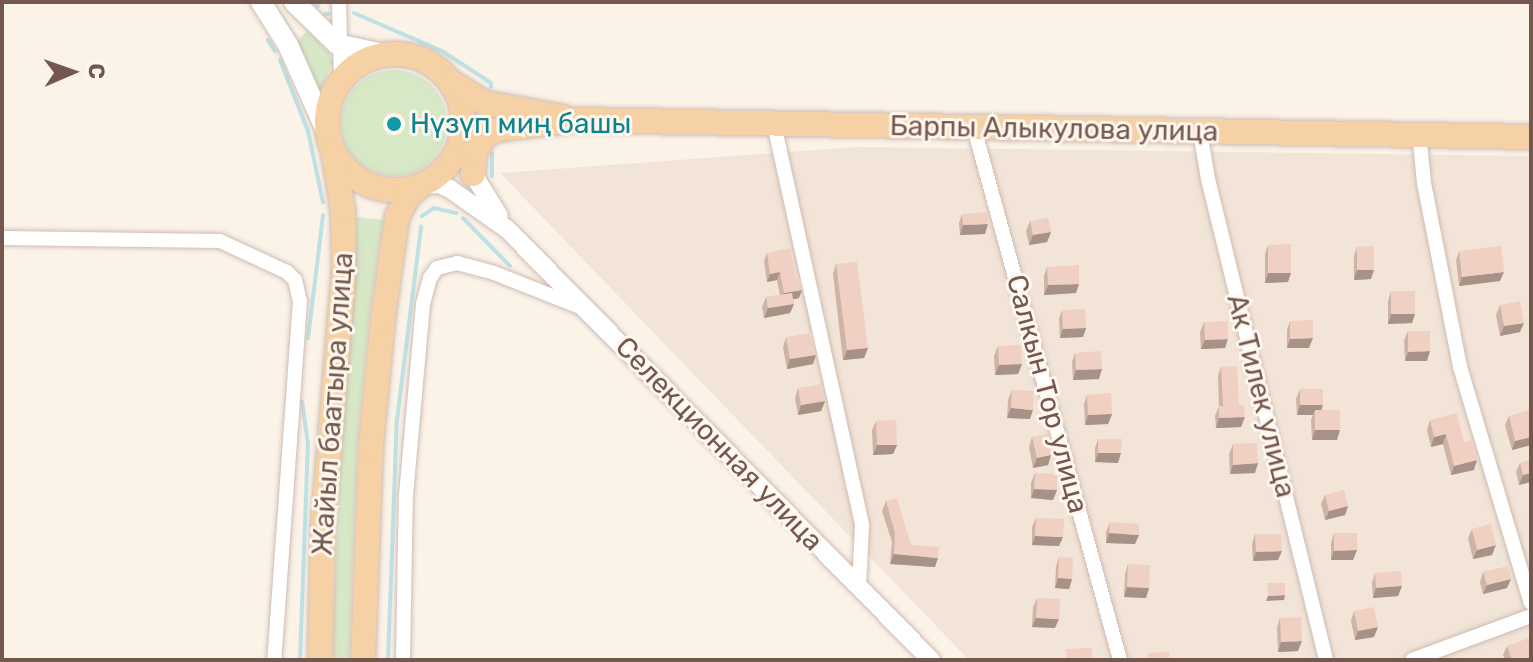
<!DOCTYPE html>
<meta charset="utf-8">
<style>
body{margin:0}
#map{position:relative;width:1533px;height:662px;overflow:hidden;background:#fbf2e8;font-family:Rubik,sans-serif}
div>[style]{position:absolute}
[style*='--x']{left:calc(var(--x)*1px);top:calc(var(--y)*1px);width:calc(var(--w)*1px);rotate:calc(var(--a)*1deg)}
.residential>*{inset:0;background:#f2e4d7}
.green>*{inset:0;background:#d7e8c7}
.round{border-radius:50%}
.stream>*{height:4px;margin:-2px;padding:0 2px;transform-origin:2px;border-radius:2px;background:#bee1e4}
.roads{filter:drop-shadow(0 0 2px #cebcb2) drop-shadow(0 0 2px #cebcb2)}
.minor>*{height:14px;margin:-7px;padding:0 7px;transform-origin:7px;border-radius:7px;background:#fff}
.tertiary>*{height:18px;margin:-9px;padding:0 9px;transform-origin:9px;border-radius:9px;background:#fff}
.secondary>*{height:20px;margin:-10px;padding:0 10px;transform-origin:10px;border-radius:10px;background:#fff}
.primary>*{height:24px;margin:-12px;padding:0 12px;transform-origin:12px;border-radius:12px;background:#f5d1a5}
.primary>.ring{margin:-12px;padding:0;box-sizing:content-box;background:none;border:24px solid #f5d1a5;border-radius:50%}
.wall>*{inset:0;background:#ceb3a7}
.shaded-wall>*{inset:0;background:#a79288}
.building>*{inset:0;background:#efd0c2}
.dots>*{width:22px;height:22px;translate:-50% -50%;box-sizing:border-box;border:4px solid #fef7ee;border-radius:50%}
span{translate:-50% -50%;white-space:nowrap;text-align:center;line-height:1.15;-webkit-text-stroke:6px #fef7ee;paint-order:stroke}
.culture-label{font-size:28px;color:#0d838f}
.left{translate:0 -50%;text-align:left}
.street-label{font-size:28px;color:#74584e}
.frame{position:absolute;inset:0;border:4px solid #74584e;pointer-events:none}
.north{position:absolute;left:32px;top:32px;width:80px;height:80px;-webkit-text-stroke:6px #fef7ee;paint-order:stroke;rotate:88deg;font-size:22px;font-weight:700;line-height:32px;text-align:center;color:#74584e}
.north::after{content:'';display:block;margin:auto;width:28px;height:36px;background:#74584e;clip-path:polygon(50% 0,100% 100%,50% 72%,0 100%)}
</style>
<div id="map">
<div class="residential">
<i style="clip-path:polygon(858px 147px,1531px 156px,1531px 660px,969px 660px,500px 173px)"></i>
</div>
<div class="green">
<i style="clip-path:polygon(308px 30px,329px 53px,333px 62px,319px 92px,296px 42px)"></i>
<i class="round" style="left:341px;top:70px;width:106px;height:106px"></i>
<i style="clip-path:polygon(357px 217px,383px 220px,369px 317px,357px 444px,349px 660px,333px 660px,337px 525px)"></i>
</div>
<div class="stream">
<i style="--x:314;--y:2;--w:6;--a:45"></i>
<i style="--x:354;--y:13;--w:96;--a:23.4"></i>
<i style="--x:442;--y:51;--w:59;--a:33.1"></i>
<i style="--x:491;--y:83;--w:4;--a:90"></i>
<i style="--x:325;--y:14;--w:4;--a:0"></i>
<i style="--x:268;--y:40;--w:13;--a:58"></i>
<i style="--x:280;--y:60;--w:76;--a:68.5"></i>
<i style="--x:308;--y:131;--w:73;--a:78.1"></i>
<i style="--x:492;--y:153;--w:23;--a:90"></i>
<i style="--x:422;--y:216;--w:14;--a:-34"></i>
<i style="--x:434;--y:208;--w:23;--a:13"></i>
<i style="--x:463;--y:218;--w:67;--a:45.6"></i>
<i style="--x:308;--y:338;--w:124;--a:-83"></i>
<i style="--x:300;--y:660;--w:216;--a:-87.9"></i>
<i style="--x:308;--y:444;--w:43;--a:-97.9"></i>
<i style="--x:388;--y:660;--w:240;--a:-87.9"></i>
<i style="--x:397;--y:420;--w:195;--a:-82.9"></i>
</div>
<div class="roads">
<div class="minor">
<i style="--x:339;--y:2;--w:77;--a:88.5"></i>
<i style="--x:774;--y:124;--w:411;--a:77.6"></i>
<i style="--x:862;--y:525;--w:61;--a:92.8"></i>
<i style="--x:974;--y:128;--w:552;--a:74.65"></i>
<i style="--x:1200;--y:132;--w:48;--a:80.3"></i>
<i style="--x:1208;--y:179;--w:495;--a:76.2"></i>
<i style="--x:1419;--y:132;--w:51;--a:84.4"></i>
<i style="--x:1424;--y:183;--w:187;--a:78.9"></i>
<i style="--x:1460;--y:367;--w:246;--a:73.3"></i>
<i style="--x:2;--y:238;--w:218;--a:0.8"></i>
<i style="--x:220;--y:241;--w:74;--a:24.8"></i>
<i style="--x:287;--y:272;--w:11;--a:45"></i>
<i style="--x:295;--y:280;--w:22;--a:77"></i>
<i style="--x:300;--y:301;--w:360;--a:94.1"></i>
<i style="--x:403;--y:660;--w:165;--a:-89"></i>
<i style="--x:406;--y:495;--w:192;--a:-84.9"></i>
<i style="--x:423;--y:304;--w:27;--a:-75"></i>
<i style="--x:430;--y:278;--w:12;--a:-55"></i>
<i style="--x:437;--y:268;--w:21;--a:-14"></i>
<i style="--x:457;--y:263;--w:38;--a:15"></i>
<i style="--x:494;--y:273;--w:96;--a:21.5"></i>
<i style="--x:1412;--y:660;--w:127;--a:-20.3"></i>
</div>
<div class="tertiary">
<i style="--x:463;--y:125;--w:50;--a:78.5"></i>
<i style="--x:473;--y:174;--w:49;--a:58.2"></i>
<i style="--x:421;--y:185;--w:18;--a:-3"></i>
<i style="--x:439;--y:184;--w:12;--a:24"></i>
<i style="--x:450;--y:189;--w:70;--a:35.1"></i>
<i style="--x:507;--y:229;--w:605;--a:45.47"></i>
</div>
<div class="secondary">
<i style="--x:261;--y:2;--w:51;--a:57.9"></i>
<i style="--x:288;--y:45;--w:101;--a:66"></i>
<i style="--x:294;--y:2;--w:60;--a:44.3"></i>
<i style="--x:337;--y:44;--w:47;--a:12.3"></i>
</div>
<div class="primary">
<i class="ring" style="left:327px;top:54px;width:112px;height:112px"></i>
<i style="--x:451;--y:82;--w:40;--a:32"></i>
<i style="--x:485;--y:103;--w:79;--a:10.2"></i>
<i style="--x:452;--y:159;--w:31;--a:-40"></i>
<i style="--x:476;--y:139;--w:26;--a:-23"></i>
<i style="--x:500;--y:129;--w:78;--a:-6.7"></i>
<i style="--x:577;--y:120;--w:954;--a:1.02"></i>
<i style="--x:473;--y:174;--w:22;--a:-85"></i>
<i style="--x:475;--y:152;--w:19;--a:-58"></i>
<i style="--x:320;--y:660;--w:135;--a:-88.7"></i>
<i style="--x:323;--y:525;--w:255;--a:-85.3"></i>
<i style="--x:344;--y:271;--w:60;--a:-91"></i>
<i style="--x:343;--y:211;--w:63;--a:-99.2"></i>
<i style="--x:363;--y:660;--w:215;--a:-87.9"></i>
<i style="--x:371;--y:445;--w:128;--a:-84.6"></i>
<i style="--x:383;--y:318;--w:102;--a:-82.1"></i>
<i style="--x:397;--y:217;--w:24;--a:-62"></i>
<i style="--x:408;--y:196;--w:17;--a:-40"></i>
</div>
</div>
<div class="wall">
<i style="clip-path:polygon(962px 214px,985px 234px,960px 235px,959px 223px)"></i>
<i style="clip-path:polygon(1030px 221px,1051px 232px,1047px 242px,1029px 245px,1026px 231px)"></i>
<i style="clip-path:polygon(1268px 245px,1288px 282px,1265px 283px,1265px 254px)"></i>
<i style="clip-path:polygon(1357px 247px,1371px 279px,1354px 280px,1354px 256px)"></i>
<i style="clip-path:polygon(1459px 251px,1500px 281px,1459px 286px,1456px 260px)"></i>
<i style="clip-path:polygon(767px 253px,799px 298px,793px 299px,794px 304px,790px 313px,764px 318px,762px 307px,766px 297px,780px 295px,777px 280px,767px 282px,764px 261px)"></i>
<i style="clip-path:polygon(836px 264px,868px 348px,864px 358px,843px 360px,833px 274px)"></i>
<i style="clip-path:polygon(1047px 267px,1076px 293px,1044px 295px,1044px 276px)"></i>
<i style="clip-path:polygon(1391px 291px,1412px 323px,1388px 324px,1388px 301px)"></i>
<i style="clip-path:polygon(1500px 305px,1520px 332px,1500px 336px,1496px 315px)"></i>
<i style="clip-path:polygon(1062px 310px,1086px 328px,1083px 337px,1060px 338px,1059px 319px)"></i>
<i style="clip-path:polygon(1290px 321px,1309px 348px,1287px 348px,1287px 330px)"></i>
<i style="clip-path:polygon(1204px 322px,1225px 348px,1201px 349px,1200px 332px)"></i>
<i style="clip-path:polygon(1408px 331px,1427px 361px,1405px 361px,1404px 340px)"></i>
<i style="clip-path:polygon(786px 337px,816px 355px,813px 364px,787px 369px,783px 347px)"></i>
<i style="clip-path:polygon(998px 346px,1022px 364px,1018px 374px,995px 375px,994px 356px)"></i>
<i style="clip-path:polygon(1075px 353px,1099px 379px,1073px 380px,1072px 362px)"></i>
<i style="clip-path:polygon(1221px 367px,1239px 405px,1241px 427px,1216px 428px,1215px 416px,1219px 406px,1218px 376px)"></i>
<i style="clip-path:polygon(798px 388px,825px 401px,821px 411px,798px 415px,795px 398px)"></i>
<i style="clip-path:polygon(1300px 389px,1321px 410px,1337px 440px,1312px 440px,1311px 420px,1313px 415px,1297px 415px,1296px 399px)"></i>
<i style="clip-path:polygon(1012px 390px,1030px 419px,1007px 418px,1008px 400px)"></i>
<i style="clip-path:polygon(1087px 395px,1112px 414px,1108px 424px,1085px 425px,1084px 404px)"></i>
<i style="clip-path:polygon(1509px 416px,1531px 417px,1531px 445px,1512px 450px,1505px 425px)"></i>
<i style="clip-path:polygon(1430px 420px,1464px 442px,1474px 470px,1451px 475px,1443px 444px,1431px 447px,1427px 430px)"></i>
<i style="clip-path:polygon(876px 421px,897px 445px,893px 454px,873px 455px,872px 430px)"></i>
<i style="clip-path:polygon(1032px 437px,1051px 455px,1048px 465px,1033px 468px,1029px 447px)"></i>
<i style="clip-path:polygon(1098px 439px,1118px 463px,1095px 462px,1095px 448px)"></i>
<i style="clip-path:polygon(1233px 444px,1255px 473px,1230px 474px,1229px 454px)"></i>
<i style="clip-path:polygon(1531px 460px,1531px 482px,1519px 485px,1516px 472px,1520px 463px)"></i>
<i style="clip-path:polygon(1035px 473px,1057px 490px,1053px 500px,1031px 498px,1031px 483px)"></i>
<i style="clip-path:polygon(1325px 495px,1348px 506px,1345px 515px,1325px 520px,1321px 504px)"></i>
<i style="clip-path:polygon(886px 501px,911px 545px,935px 567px,890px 564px,892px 542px,882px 511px)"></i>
<i style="clip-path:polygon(1036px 518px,1059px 546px,1032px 545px,1032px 527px)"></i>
<i style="clip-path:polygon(1110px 522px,1135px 544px,1106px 543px,1106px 532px)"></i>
<i style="clip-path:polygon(1472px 529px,1492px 555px,1473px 559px,1468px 538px)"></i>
<i style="clip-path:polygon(1334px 533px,1357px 550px,1353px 560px,1331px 560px,1331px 543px)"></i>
<i style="clip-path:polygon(1255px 534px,1278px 560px,1253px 561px,1252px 544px)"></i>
<i style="clip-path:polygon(1059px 557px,1072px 579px,1069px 589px,1055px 588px,1056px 567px)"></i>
<i style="clip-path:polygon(1128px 564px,1149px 588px,1146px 598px,1124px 597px,1125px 574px)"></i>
<i style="clip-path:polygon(1483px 572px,1507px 588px,1483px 594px,1480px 582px)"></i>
<i style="clip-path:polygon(1375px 573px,1402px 586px,1398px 596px,1373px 598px,1372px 583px)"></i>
<i style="clip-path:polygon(1037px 598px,1055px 628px,1032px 627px,1033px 608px)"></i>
<i style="clip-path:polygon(1354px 611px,1374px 637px,1355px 640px,1351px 621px)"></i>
<i style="clip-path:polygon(1280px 618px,1298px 651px,1278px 652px,1277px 627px)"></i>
<i style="clip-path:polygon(1507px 646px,1531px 660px,1505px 660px,1503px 655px)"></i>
</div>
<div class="shaded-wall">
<i style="clip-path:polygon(988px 224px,985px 234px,960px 235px,963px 225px)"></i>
<i style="clip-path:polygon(1051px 232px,1047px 242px,1029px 245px,1033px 235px)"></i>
<i style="clip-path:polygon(1357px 270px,1374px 270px,1371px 279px,1354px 280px)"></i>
<i style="clip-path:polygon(780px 272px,777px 280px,767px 282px,770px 274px)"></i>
<i style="clip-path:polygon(1504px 272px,1500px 281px,1459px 286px,1462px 277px)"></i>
<i style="clip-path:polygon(1268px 273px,1291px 273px,1288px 282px,1265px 283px)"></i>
<i style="clip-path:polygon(1079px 284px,1076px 293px,1044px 295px,1048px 285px)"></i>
<i style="clip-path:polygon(802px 290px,799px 298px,781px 302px,784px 293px)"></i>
<i style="clip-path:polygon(794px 304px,790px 313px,764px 318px,768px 308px)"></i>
<i style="clip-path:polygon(1391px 314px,1415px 314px,1412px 323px,1388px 324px)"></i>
<i style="clip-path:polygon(1524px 323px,1520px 332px,1500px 336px,1504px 326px)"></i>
<i style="clip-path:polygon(1086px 328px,1083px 337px,1060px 338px,1063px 329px)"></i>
<i style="clip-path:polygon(1313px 338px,1309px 348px,1287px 348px,1290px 339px)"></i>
<i style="clip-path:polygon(1228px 339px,1225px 348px,1201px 349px,1205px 340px)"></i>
<i style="clip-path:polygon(868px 348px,864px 358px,843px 360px,847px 350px)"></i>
<i style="clip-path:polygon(1430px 351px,1427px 361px,1405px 361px,1408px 352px)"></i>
<i style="clip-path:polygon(816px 355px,813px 364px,787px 369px,790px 359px)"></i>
<i style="clip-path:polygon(1022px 364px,1018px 374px,995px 375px,999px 365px)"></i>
<i style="clip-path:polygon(1102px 369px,1099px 379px,1073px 380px,1076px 370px)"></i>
<i style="clip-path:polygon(825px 401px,821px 411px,798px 415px,801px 405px)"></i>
<i style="clip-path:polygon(1300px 405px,1323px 405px,1320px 415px,1315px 410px,1313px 415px,1297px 415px)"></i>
<i style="clip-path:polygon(1011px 408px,1033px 410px,1030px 419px,1007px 418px)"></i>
<i style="clip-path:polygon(1112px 414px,1108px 424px,1085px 425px,1088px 415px)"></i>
<i style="clip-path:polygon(1245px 417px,1241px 427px,1216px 428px,1219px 418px)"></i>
<i style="clip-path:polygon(1315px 430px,1340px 430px,1337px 440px,1312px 440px)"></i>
<i style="clip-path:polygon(1446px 434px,1443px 444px,1431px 447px,1434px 437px)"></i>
<i style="clip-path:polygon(1531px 437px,1531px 445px,1512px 450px,1515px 441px)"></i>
<i style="clip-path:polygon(877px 445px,897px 445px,893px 454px,873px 455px)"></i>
<i style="clip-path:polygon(1098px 453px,1121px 453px,1118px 463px,1095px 462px)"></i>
<i style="clip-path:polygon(1051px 455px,1048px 465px,1033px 468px,1037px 458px)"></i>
<i style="clip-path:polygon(1477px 460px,1474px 470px,1451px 475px,1454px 466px)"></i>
<i style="clip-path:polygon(1258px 463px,1255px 473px,1230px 474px,1233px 465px)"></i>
<i style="clip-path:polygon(1531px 473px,1531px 482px,1519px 485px,1523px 475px)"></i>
<i style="clip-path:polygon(1034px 489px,1057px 490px,1053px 500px,1031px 498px)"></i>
<i style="clip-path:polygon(1348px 506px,1345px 515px,1325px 520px,1329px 511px)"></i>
<i style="clip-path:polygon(1109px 533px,1139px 535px,1135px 544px,1106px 543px)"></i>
<i style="clip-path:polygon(1035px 536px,1063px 537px,1059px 546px,1032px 545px)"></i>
<i style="clip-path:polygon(1496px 545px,1492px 555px,1473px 559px,1477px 550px)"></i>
<i style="clip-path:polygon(1357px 550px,1353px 560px,1331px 560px,1334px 551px)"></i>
<i style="clip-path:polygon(1282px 551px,1278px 560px,1253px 561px,1256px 552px)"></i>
<i style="clip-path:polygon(894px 554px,938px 558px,935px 567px,890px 564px)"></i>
<i style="clip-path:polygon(1058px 578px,1072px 579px,1069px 589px,1055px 588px)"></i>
<i style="clip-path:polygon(1511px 579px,1507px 588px,1483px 594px,1487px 585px)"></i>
<i style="clip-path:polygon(1402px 586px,1398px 596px,1373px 598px,1376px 588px)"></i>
<i style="clip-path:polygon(1127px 587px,1149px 588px,1146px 598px,1124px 597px)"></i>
<i style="clip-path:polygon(1285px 595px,1284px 600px,1266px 601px,1268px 596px)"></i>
<i style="clip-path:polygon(1036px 618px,1059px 619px,1055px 628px,1032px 627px)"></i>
<i style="clip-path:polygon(1378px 627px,1374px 637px,1355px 640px,1358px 631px)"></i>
<i style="clip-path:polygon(1302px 641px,1298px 651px,1278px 652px,1281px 642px)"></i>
</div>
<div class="building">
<i style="clip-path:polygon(988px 212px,988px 224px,963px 225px,962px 214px)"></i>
<i style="clip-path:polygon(1048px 218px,1051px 232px,1033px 235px,1030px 221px)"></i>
<i style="clip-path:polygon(1291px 244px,1291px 273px,1268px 273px,1268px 245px)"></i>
<i style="clip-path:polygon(1374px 246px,1374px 270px,1357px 270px,1357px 247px)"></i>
<i style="clip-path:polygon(1501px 246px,1504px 272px,1462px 277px,1459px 251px)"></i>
<i style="clip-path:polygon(790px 248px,796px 279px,800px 278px,802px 290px,784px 293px,780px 272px,770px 274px,767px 253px)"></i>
<i style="clip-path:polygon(857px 262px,868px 348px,847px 350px,836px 264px)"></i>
<i style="clip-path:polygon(1079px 265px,1079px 284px,1048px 285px,1047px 267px)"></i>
<i style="clip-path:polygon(1391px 291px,1415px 291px,1415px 314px,1391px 314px)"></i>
<i style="clip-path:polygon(792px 293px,794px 304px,768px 308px,766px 297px)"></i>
<i style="clip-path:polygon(1520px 301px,1524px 323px,1504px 326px,1500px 305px)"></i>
<i style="clip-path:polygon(1085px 309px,1086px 328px,1063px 329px,1062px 310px)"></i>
<i style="clip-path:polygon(1313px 320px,1313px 338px,1290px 339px,1290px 321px)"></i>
<i style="clip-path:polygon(1228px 321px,1228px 339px,1205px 340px,1204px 322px)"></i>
<i style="clip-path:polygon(1408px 331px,1430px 331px,1430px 351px,1408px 352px)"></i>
<i style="clip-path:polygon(812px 333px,816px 355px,790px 359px,786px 337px)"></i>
<i style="clip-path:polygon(1021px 345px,1022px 364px,999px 365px,998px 346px)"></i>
<i style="clip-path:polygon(1101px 351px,1102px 369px,1076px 370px,1075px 353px)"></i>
<i style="clip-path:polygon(1237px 366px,1239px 405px,1244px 405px,1245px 417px,1219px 418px,1219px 406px,1223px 406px,1221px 367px)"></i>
<i style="clip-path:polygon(822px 384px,825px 401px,801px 405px,798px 388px)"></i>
<i style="clip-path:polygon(1300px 389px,1323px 389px,1323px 405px,1300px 405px)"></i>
<i style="clip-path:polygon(1012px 390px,1034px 391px,1033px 410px,1011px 408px)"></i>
<i style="clip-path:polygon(1111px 393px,1112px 414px,1088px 415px,1087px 395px)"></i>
<i style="clip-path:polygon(1315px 410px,1340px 410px,1340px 430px,1315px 430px)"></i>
<i style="clip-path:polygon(1529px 410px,1531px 417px,1531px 437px,1515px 441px,1509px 416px)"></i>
<i style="clip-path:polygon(1457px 413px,1464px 442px,1472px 440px,1477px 460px,1454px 466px,1446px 434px,1434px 437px,1430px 420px)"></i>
<i style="clip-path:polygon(896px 420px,897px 445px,877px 445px,876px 421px)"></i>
<i style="clip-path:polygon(1047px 434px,1051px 455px,1037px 458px,1032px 437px)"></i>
<i style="clip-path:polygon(1098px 439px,1122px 439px,1121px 453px,1098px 453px)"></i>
<i style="clip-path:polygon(1257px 443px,1258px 463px,1233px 465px,1233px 444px)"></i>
<i style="clip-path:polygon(1531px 460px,1531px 473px,1523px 475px,1520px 463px)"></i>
<i style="clip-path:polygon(1035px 473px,1057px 474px,1057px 490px,1034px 489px)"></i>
<i style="clip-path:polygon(1344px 490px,1348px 506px,1329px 511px,1325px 495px)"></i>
<i style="clip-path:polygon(897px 498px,911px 545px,939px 547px,938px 558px,894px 554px,895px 533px,886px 501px)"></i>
<i style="clip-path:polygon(1036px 518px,1064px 519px,1063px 537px,1035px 536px)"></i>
<i style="clip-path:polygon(1110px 522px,1139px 524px,1139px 535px,1109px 533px)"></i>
<i style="clip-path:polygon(1491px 524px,1496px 545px,1477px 550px,1472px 529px)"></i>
<i style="clip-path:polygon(1334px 533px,1357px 533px,1357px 550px,1334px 551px)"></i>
<i style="clip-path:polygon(1255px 534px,1281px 534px,1282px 551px,1256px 552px)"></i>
<i style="clip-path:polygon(1059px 557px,1073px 558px,1072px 579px,1058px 578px)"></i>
<i style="clip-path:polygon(1128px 564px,1150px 565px,1149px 588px,1127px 587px)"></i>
<i style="clip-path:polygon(1508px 566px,1511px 579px,1487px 585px,1483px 572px)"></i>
<i style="clip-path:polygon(1401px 571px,1402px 586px,1376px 588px,1375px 573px)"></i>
<i style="clip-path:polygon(1267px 583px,1285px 583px,1285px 595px,1268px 596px)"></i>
<i style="clip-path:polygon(1037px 598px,1060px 599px,1059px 619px,1036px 618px)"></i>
<i style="clip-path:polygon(1374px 607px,1378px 627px,1358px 631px,1354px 611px)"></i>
<i style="clip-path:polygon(1301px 617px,1302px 641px,1281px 642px,1280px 618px)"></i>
<i style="clip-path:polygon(1529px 638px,1531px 647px,1531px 660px,1512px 660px,1507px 646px)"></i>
<i style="clip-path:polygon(1092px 648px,1092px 660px,1067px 660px,1066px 649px)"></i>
<i style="clip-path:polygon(1169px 652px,1169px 660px,1148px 660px,1148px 653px)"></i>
</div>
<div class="dots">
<i style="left:394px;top:124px;background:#0f9aa8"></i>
</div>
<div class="culture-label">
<span class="left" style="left:410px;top:124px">Нүзүп миң башы</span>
</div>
<div class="street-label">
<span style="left:1054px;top:129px;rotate:1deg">Барпы Алыкулова улица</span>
<span style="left:1047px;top:394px;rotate:75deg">Салкын Тор улица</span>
<span style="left:1261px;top:396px;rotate:76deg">Ак Тилек улица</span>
<span style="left:333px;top:404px;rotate:-86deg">Жайыл баатыра улица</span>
<span style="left:719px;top:444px;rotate:46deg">Селекционная улица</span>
</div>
<div class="frame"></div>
<div class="north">С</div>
</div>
